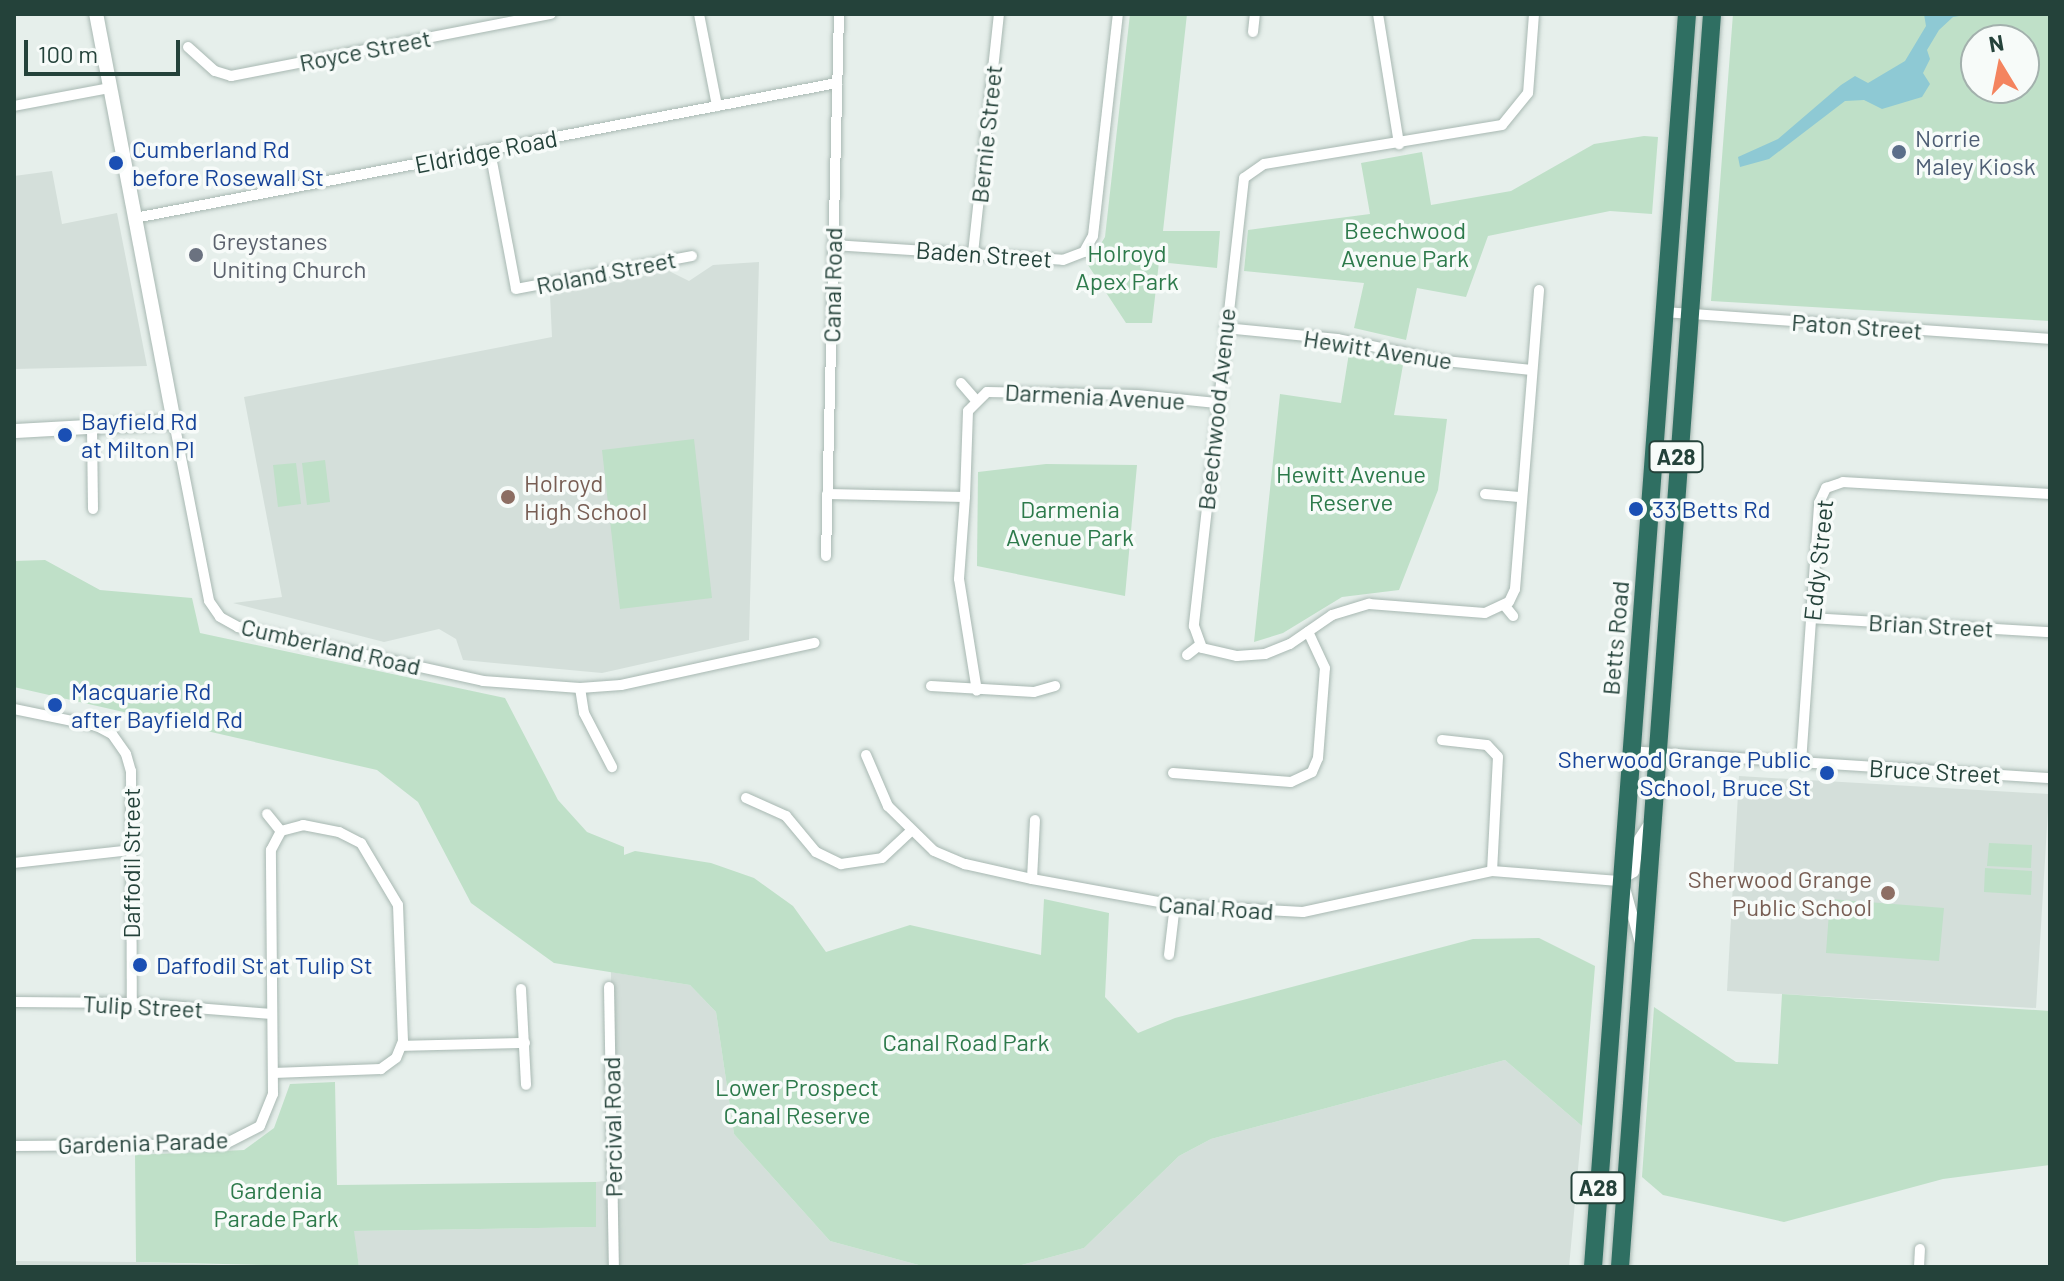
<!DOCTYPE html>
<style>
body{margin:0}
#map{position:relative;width:2064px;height:1281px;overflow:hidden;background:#e6efeb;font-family:Barlow,sans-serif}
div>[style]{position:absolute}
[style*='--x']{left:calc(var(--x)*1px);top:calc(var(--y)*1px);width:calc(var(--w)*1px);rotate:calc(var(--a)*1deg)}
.built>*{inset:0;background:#d4dfda}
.green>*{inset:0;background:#bfe0c8}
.water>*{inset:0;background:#8ec9d4}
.roads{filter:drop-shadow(0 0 2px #a8b8b2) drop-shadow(0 0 2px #a8b8b2)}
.street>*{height:10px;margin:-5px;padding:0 5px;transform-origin:5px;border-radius:5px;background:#fff}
.secondary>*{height:14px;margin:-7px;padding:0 7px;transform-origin:7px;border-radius:7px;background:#fff}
.highway>*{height:18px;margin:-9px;padding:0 9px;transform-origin:9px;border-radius:9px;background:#2f6f62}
.dots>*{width:22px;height:22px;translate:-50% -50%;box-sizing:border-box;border:4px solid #f7fbf9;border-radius:50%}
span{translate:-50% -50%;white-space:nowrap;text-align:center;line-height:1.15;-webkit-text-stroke:7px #f7fbf9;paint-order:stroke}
.shield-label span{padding:2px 6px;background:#f7fbf9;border:2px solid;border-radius:6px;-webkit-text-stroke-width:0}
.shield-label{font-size:22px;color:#24423a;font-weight:700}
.street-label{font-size:24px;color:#24423a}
.service-label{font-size:24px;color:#4e5e75}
.left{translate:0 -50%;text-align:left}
.transit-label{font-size:24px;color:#164399}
.right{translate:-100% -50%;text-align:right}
.park-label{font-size:24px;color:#2d7a4b}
.worship-label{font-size:24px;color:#5b616d}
.education-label{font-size:24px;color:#785e54}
.frame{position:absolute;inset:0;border:16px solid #24423a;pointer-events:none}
.north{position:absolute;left:1960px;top:24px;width:80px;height:80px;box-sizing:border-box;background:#f7fbf9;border:2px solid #a3b1ad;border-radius:50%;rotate:350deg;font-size:22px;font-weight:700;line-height:32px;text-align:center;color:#24423a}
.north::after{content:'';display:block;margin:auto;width:28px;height:36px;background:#f4845f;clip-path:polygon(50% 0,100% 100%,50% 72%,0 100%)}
.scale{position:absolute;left:24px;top:40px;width:156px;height:36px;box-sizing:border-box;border:4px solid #24423a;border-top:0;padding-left:10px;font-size:24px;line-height:28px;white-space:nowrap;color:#24423a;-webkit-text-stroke:6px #f7fbf9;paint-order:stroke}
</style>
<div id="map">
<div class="built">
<i style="clip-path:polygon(52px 171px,62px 224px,117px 213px,147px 366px,14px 369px,14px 176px)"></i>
<i style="clip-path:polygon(759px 262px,749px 640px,602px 673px,463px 660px,456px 639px,439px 629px,384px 642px,233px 603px,282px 597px,244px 397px,552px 337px,550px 295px,669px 271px,689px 281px,713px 265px)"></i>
<i style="clip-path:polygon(1739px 776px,2049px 794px,2036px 1008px,1727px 991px)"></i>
<i style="clip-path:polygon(611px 972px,690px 985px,716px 1012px,734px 1134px,830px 1241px,926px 1267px,359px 1267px,353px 1231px,596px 1227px,596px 1182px,612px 1180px)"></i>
<i style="clip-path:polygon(1505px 1060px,1582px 1126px,1569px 1267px,1014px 1267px,1084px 1248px,1179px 1156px,1211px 1139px)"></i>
<i style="clip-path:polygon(14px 1261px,136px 1262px,275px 1267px,14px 1267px)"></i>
</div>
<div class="green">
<i style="clip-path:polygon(1130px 14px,1187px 14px,1163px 231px,1220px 231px,1217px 268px,1159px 262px,1152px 323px,1126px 323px,1088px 265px,1105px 237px)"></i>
<i style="clip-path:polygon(evenodd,1733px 14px,2050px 14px,2050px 321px,1711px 301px,1733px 14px,1976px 40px,2024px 40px,2024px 88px,1976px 88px,1976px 40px)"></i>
<i style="clip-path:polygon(1644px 136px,1658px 137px,1652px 214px,1610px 211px,1488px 236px,1466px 297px,1417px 288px,1406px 340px,1354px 328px,1364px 283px,1244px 271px,1248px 230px,1370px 214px,1361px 163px,1422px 152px,1431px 205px,1511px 191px,1594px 144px)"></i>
<i style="clip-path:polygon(1349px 353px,1403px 365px,1394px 415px,1447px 419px,1438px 490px,1399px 590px,1342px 597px,1283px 633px,1254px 642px,1280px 394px,1341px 403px)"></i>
<i style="clip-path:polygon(694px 439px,712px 598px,620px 609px,602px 450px)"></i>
<i style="clip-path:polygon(325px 460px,330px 502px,307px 505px,302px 463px)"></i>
<i style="clip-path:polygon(296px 463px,301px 504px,278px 507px,273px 465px)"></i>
<i style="clip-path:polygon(1046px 464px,1137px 465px,1125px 596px,977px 566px,978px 472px)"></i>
<i style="clip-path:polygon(45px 560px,100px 590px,192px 598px,200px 633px,505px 698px,558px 800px,587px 832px,624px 847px,624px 855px,635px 851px,711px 863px,754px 878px,793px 906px,826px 952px,910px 925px,1041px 955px,1044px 899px,1109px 913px,1105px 997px,1138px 1033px,1175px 1018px,1473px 939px,1539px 938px,1595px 966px,1582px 1126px,1505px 1060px,1211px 1139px,1179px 1156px,1084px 1248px,1014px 1267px,926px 1267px,830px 1241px,734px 1134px,716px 1012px,690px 985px,554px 963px,471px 903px,418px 802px,377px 770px,14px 687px,14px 561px)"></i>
<i style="clip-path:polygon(1989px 843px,2032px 845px,2031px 868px,1987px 866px)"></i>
<i style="clip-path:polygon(1985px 868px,2032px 871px,2031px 895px,1984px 892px)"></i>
<i style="clip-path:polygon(1830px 899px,1944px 908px,1939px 961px,1826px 953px)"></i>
<i style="clip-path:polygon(1782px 994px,2050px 1011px,2050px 1165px,1943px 1179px,1784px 1222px,1663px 1195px,1642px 1177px,1654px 1007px,1736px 1062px,1778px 1064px)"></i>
<i style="clip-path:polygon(335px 1082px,337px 1185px,596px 1182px,596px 1227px,354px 1231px,359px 1267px,136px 1262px,135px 1155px,244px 1150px,274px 1128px,290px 1084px)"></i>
</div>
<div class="water">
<i style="clip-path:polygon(1924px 14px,1971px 14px,1953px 17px,1939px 30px,1927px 50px,1930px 59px,1923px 73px,1930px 84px,1922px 97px,1882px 109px,1864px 100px,1845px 101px,1769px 159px,1740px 167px,1738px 157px,1778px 139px,1841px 85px,1855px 76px,1868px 83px,1905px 61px,1926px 26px)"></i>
</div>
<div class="roads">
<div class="street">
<i style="--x:699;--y:14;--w:94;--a:78.9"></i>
<i style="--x:1378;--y:14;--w:132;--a:80.8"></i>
<i style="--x:1534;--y:14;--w:79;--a:94.3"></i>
<i style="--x:1528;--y:93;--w:41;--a:129.1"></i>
<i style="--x:1502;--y:125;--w:241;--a:170.7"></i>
<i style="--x:1264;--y:164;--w:24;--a:145"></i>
<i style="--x:1244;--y:178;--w:451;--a:96.4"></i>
<i style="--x:1194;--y:626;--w:23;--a:70"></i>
<i style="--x:1202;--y:648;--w:36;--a:13"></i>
<i style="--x:1237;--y:656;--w:28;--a:-4"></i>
<i style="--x:1265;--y:654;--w:27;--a:-22"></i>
<i style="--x:1290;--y:644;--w:51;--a:-34.6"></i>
<i style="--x:1332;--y:615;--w:39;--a:-17"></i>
<i style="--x:1369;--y:604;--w:116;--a:4.4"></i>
<i style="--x:1485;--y:613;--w:26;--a:-25"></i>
<i style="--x:1509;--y:602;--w:14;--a:-65"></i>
<i style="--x:1515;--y:589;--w:300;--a:-85.4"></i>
<i style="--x:1253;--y:32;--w:18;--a:-84"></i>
<i style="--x:188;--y:47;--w:36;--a:42"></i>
<i style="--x:215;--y:71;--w:17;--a:17"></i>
<i style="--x:231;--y:76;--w:326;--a:-11"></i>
<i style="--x:14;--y:106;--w:97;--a:-10.7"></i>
<i style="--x:490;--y:151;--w:140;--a:79.3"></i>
<i style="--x:516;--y:289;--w:179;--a:-10.6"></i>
<i style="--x:135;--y:218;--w:715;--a:-10.89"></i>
<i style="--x:833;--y:245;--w:230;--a:3.7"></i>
<i style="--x:1063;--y:260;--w:22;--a:-21"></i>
<i style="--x:1084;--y:252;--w:18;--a:-61"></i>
<i style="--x:1093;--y:236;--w:223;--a:-83.6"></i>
<i style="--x:973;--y:253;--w:240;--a:-83.8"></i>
<i style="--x:1665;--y:312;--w:386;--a:4"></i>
<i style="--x:1225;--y:328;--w:113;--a:5.6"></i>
<i style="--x:1337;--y:339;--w:110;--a:11.5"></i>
<i style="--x:1445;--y:361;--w:87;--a:5.9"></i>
<i style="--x:961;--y:383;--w:21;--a:49"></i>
<i style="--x:174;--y:422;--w:182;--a:78.9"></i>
<i style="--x:209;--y:601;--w:19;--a:55"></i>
<i style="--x:220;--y:617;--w:21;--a:29"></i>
<i style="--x:238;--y:627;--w:251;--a:12.4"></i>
<i style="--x:483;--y:681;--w:97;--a:4.1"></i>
<i style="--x:580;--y:688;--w:41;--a:-4.2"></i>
<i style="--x:621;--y:685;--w:198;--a:-12.3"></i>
<i style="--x:92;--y:428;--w:81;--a:89.3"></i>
<i style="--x:827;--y:494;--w:138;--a:1.2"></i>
<i style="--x:965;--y:497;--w:86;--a:-88"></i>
<i style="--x:968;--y:411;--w:27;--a:-45"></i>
<i style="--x:987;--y:392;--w:150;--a:1.1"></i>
<i style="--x:1137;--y:395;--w:80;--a:5.7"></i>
<i style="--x:1485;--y:494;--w:37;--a:5"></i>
<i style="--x:965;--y:497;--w:82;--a:94.2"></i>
<i style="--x:959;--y:579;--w:113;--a:80.9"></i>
<i style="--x:826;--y:556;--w:542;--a:-88.63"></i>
<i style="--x:1505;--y:606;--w:13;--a:51"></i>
<i style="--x:1811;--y:618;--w:239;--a:3.4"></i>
<i style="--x:1187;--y:655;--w:16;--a:-38"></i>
<i style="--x:931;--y:686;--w:103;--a:3.3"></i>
<i style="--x:1034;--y:692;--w:22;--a:-16"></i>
<i style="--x:580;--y:688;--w:25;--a:81"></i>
<i style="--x:584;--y:713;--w:61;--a:62.6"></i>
<i style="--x:14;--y:709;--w:85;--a:11.6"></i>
<i style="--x:97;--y:726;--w:17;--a:28"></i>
<i style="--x:112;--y:734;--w:24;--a:55"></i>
<i style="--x:126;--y:754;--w:18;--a:74"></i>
<i style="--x:131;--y:771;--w:232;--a:89.8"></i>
<i style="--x:1442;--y:740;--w:45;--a:6.3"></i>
<i style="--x:1487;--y:745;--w:16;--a:47"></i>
<i style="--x:1498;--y:757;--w:114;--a:93"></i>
<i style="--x:1629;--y:751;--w:422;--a:3.7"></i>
<i style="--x:866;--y:755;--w:56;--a:66.7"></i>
<i style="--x:888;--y:806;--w:64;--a:44.4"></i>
<i style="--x:934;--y:851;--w:34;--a:23"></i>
<i style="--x:965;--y:864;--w:69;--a:12.6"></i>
<i style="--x:1032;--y:879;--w:145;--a:10.3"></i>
<i style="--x:1175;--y:905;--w:128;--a:3.1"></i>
<i style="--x:1303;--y:912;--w:193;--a:-12.2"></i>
<i style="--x:1492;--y:871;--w:127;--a:4.5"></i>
<i style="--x:1619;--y:881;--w:17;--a:-31"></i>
<i style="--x:1634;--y:872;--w:33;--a:-81"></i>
<i style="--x:1639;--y:839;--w:17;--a:-57"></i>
<i style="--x:1801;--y:763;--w:261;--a:-86"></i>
<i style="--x:1819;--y:503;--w:17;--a:-65"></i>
<i style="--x:1826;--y:488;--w:18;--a:-19"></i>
<i style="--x:1843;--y:482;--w:207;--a:3.3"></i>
<i style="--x:1173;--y:773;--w:118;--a:4.4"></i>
<i style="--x:1291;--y:782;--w:23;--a:-25"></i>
<i style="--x:1312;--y:772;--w:15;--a:-67"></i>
<i style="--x:1318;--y:758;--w:90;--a:-85.6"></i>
<i style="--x:1325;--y:668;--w:40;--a:-115"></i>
<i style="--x:746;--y:798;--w:44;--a:24.2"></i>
<i style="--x:786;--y:816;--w:47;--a:50.2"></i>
<i style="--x:816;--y:852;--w:28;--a:26"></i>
<i style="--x:841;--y:864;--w:41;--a:-8.3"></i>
<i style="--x:882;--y:858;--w:38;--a:-43"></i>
<i style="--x:267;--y:814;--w:22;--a:51"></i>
<i style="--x:14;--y:863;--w:119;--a:-6.3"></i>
<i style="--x:1032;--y:879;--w:59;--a:-87.1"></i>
<i style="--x:1624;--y:884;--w:61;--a:74.8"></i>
<i style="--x:1169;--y:955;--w:50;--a:-83.2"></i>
<i style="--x:609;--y:987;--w:280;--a:89"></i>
<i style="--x:521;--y:989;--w:96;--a:87"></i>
<i style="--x:14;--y:1002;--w:118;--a:0.5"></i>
<i style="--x:132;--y:1003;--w:140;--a:4.5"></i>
<i style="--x:402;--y:1046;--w:123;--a:-1.4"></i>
<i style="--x:14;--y:1146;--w:211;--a:-0.5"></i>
<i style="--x:225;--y:1144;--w:39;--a:-27"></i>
<i style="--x:260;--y:1126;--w:35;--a:-68"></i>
<i style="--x:273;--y:1094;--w:244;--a:-90.5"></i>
<i style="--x:271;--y:850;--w:21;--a:-62"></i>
<i style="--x:281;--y:831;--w:23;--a:-15"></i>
<i style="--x:303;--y:825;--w:37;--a:11"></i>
<i style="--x:339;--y:832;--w:25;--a:27"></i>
<i style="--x:361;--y:843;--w:72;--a:59.2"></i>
<i style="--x:398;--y:905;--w:136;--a:87.9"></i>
<i style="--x:403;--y:1041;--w:18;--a:112"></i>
<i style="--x:396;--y:1058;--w:19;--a:144"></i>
<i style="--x:381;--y:1069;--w:108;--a:177.9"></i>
<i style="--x:1919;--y:1267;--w:18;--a:-87"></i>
</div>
<div class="secondary">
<i style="--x:14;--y:431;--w:160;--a:-3.2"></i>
<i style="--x:174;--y:422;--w:415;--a:-100.8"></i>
</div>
<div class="highway">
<i style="--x:1593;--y:1267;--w:1257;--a:-85.71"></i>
<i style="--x:1620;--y:1267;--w:1256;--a:-85.8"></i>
</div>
</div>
<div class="dots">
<i style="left:1899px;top:152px;background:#5c6f8a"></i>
<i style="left:116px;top:163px;background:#1a4fb4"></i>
<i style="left:196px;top:255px;background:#6b7280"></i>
<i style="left:65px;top:435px;background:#1a4fb4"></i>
<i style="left:508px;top:497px;background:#8d6e63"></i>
<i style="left:1636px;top:509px;background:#1a4fb4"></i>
<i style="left:55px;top:705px;background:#1a4fb4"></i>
<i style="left:1827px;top:773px;background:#1a4fb4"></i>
<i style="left:1888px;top:893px;background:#8d6e63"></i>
<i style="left:140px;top:965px;background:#1a4fb4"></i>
</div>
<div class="shield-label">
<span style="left:1676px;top:457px">A28</span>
<span style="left:1598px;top:1188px">A28</span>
</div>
<div class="street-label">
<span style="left:365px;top:50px;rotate:-11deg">Royce Street</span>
<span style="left:986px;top:134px;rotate:-84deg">Bernie Street</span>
<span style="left:486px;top:151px;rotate:-11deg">Eldridge Road</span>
<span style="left:984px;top:254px;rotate:4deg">Baden Street</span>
<span style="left:606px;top:272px;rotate:-11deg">Roland Street</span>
<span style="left:832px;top:285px;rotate:-89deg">Canal Road</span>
<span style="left:1857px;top:326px;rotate:4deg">Paton Street</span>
<span style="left:1378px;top:349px;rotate:9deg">Hewitt Avenue</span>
<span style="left:1095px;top:396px;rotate:3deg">Darmenia Avenue</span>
<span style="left:1216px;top:409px;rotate:-84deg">Beechwood Avenue</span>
<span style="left:1818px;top:560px;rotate:-84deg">Eddy Street</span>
<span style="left:1931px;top:625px;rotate:3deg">Brian Street</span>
<span style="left:1615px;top:638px;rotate:-85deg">Betts Road</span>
<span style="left:331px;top:646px;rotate:13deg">Cumberland Road</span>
<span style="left:1935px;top:771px;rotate:3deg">Bruce Street</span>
<span style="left:131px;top:863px;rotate:-90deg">Daffodil Street</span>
<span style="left:1216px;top:907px;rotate:4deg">Canal Road</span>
<span style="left:143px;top:1006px;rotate:3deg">Tulip Street</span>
<span style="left:612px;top:1127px;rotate:-91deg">Percival Road</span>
<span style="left:143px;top:1142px;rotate:-2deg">Gardenia Parade</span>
</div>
<div class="service-label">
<span class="left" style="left:1915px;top:152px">Norrie<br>Maley Kiosk</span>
</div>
<div class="transit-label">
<span class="left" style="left:132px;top:163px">Cumberland Rd<br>before Rosewall St</span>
<span class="left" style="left:81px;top:435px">Bayfield Rd<br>at Milton Pl</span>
<span class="left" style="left:1652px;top:509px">33 Betts Rd</span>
<span class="left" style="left:71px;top:705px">Macquarie Rd<br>after Bayfield Rd</span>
<span class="right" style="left:1811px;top:773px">Sherwood Grange Public<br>School, Bruce St</span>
<span class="left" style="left:156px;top:965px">Daffodil St at Tulip St</span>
</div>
<div class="park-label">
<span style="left:1405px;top:244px">Beechwood<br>Avenue Park</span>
<span style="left:1127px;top:267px">Holroyd<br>Apex Park</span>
<span style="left:1351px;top:488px">Hewitt Avenue<br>Reserve</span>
<span style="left:1070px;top:523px">Darmenia<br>Avenue Park</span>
<span style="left:966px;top:1042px">Canal Road Park</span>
<span style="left:797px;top:1101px">Lower Prospect<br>Canal Reserve</span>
<span style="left:276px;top:1204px">Gardenia<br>Parade Park</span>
</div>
<div class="worship-label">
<span class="left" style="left:212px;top:255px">Greystanes<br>Uniting Church</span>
</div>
<div class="education-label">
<span class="left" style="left:524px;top:497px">Holroyd<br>High School</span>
<span class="right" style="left:1872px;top:893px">Sherwood Grange<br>Public School</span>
</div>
<div class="frame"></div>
<div class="north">N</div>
<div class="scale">100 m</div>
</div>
